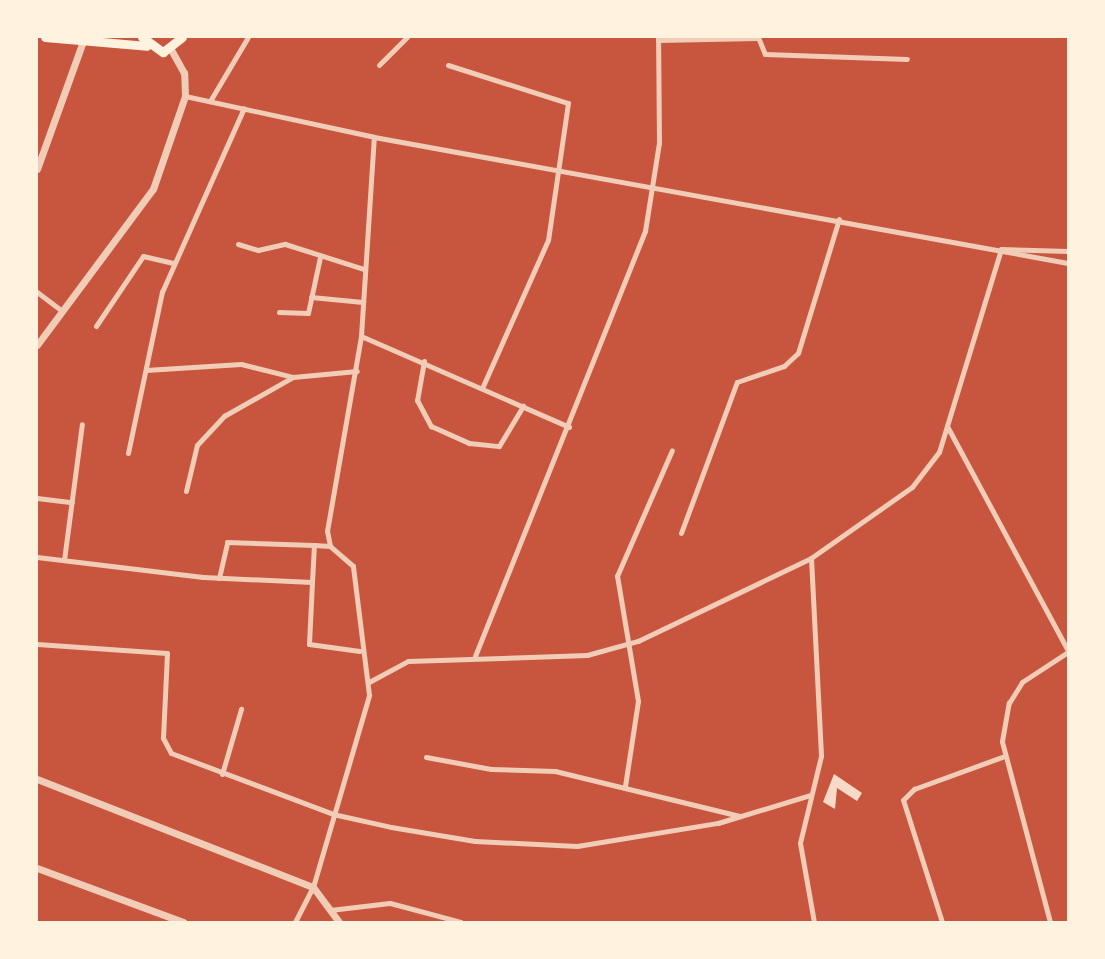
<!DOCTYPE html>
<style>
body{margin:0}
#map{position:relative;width:1105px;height:959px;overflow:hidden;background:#c8553d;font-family:Arial,sans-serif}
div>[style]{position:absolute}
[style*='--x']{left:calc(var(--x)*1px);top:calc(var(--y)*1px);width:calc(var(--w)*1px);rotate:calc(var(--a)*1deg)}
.building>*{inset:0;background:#f7dbc8}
.minor>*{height:5px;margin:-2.5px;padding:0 2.5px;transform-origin:2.5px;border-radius:2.5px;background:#f1ccb7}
.tertiary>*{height:7px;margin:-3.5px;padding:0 3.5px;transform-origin:3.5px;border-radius:3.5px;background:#f1ccb7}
.primary>*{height:9px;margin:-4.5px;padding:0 4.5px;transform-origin:4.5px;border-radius:4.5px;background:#fff3e0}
span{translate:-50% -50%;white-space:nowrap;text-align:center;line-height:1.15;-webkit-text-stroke:7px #fff3e0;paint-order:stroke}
.frame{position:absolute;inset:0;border:38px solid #fff3e0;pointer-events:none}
</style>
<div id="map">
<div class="building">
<i style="clip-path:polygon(834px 774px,862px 793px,857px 801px,837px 788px,835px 809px,823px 802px)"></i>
</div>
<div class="minor">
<i style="--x:758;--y:37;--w:18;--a:68"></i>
<i style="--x:765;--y:54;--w:142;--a:2"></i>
<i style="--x:658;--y:40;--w:100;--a:-1.1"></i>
<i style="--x:379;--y:65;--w:40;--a:-45"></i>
<i style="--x:448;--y:65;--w:126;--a:17.6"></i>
<i style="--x:568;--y:103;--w:138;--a:98.3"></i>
<i style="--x:548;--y:240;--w:162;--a:114"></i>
<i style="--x:185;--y:96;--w:193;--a:12.2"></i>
<i style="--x:374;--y:137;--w:705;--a:10.29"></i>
<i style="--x:210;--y:101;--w:74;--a:-59.3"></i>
<i style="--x:238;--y:244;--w:21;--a:17"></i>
<i style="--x:258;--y:250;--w:28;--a:-13"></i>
<i style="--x:285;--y:244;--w:83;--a:17.6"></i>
<i style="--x:1001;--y:249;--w:67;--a:1.7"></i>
<i style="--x:37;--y:292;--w:31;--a:37"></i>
<i style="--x:311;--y:297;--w:52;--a:5.5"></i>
<i style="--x:279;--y:312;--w:29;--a:2"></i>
<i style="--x:308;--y:313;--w:57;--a:-77.9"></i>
<i style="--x:96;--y:326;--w:84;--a:-56.1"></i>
<i style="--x:143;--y:256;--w:31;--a:13"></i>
<i style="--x:361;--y:336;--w:227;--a:23.6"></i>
<i style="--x:424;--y:361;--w:40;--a:100"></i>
<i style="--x:417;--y:400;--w:30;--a:62"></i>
<i style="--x:431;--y:426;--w:42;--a:24.1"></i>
<i style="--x:469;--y:443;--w:30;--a:6"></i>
<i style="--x:499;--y:446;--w:47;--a:-59"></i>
<i style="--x:146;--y:370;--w:95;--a:-3.6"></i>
<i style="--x:241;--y:364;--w:54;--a:14"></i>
<i style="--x:947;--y:426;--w:255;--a:61.7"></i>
<i style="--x:128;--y:453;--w:165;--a:-78.1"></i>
<i style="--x:162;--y:292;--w:201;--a:-66"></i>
<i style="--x:186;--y:491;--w:47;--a:-76.6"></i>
<i style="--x:197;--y:445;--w:40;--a:-47"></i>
<i style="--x:224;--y:416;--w:79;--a:-29.5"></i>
<i style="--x:293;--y:377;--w:64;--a:-5.4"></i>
<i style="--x:37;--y:498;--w:35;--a:7"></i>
<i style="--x:681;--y:533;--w:161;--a:-69.7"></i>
<i style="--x:737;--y:382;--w:50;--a:-18.8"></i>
<i style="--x:784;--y:366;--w:19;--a:-43"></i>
<i style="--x:798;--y:353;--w:140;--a:-73"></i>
<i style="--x:37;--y:557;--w:167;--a:6.9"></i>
<i style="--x:203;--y:577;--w:109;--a:2.6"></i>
<i style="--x:312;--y:582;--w:37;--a:-87"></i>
<i style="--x:314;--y:545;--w:16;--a:4"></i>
<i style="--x:811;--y:558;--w:198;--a:87.1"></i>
<i style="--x:821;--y:756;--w:89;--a:103.6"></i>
<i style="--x:800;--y:843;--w:80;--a:80"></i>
<i style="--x:64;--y:560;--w:137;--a:-82.5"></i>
<i style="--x:219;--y:578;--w:37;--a:-77"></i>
<i style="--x:227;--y:542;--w:87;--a:2"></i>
<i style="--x:312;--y:582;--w:62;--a:92.8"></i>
<i style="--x:309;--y:644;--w:51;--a:7.8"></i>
<i style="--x:37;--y:644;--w:130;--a:4"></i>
<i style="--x:167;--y:653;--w:85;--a:92.7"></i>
<i style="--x:163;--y:738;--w:17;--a:62"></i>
<i style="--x:171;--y:753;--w:173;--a:20.6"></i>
<i style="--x:333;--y:814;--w:59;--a:12.6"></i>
<i style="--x:391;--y:827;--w:85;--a:9.5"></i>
<i style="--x:475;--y:841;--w:102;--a:2.8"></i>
<i style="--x:577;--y:846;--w:143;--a:-9.3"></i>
<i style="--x:718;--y:823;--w:96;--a:-16.9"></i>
<i style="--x:475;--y:656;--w:458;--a:-68.2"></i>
<i style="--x:645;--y:231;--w:89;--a:-81"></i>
<i style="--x:659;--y:143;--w:106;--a:-90.5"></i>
<i style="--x:369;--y:682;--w:44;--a:-28.3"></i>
<i style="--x:408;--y:661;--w:179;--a:-1.9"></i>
<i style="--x:587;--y:655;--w:53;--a:-15.4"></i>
<i style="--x:638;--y:641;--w:192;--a:-25.6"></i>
<i style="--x:811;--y:558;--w:123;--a:-35.1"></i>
<i style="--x:912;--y:487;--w:44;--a:-52.4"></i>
<i style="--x:939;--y:452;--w:212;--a:-73"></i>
<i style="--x:426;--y:757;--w:66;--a:10.5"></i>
<i style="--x:491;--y:769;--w:64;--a:1.8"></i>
<i style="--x:555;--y:771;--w:190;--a:13.7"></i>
<i style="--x:222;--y:774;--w:68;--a:-73.7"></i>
<i style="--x:625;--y:786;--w:86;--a:-81.3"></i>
<i style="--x:638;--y:701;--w:127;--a:-99.5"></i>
<i style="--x:617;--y:576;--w:137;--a:-66.4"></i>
<i style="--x:330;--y:910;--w:60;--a:-6.7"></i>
<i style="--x:390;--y:903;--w:73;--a:15"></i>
<i style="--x:295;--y:922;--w:39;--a:-63"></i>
<i style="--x:313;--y:887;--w:200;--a:-73.7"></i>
<i style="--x:369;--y:695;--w:130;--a:-97.1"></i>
<i style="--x:353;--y:566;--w:30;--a:-139"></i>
<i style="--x:330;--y:546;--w:15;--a:-101"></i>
<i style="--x:327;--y:531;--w:198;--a:-80.1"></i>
<i style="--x:361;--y:336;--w:199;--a:-86.3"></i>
<i style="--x:942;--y:922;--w:128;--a:-107.7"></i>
<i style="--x:903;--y:800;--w:16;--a:-45"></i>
<i style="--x:914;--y:789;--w:94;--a:-20"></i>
<i style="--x:1050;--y:922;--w:187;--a:-104.9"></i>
<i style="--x:1002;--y:741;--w:39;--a:-80"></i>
<i style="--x:1009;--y:703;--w:25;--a:-58"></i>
<i style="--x:1022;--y:682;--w:55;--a:-33.1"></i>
</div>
<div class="tertiary">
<i style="--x:37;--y:169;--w:136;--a:-70.2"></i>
<i style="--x:37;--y:345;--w:194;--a:-53.4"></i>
<i style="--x:153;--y:189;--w:98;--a:-71"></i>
<i style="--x:185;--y:96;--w:23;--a:-92"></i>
<i style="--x:184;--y:73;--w:26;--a:-119"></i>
<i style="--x:37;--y:779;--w:296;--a:21.4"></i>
<i style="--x:313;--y:887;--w:44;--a:53.4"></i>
<i style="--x:37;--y:868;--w:156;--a:20.3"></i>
</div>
<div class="primary">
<i style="--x:45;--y:37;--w:102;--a:5"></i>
<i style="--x:142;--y:37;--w:26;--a:36"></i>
<i style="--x:163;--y:52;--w:24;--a:-38"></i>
</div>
<div class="frame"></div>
</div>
